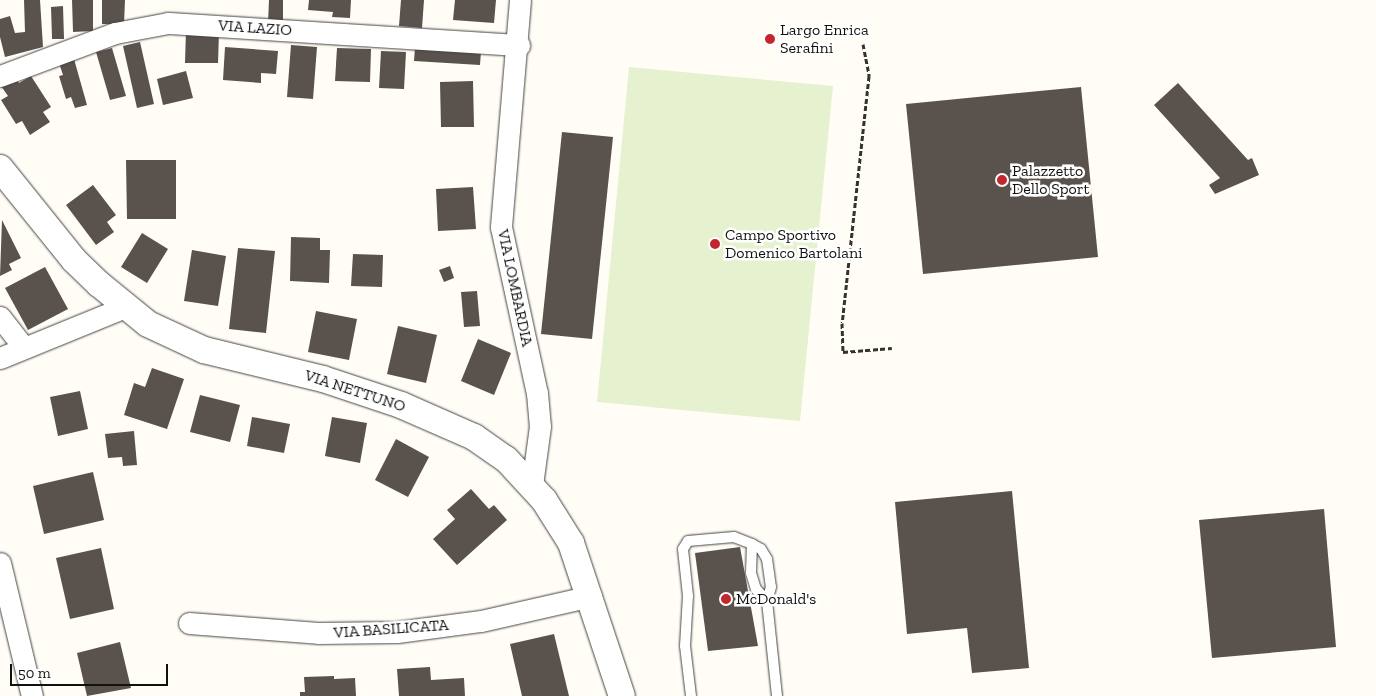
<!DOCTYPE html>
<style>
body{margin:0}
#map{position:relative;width:1376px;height:696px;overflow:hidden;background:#fffdf5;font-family:"Zilla Slab",serif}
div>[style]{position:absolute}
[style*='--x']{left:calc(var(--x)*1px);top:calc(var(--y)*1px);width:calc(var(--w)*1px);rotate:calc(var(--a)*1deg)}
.pitch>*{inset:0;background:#e6f2cf}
.building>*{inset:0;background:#5a524d}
.path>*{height:3px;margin-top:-1.5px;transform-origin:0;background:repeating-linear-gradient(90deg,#333 0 5px,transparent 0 7.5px)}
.roads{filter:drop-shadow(0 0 1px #444) drop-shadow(0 0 1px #444)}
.service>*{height:10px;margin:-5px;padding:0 5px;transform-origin:5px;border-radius:5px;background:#fff}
.minor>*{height:21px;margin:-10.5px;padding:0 10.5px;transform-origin:10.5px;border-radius:10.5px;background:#fff}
.tertiary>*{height:26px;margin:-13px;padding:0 13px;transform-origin:13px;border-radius:13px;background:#fff}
.dots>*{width:14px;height:14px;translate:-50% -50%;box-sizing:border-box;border:2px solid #fff;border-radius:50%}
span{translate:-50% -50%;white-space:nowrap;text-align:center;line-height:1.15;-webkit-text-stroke:5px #fff;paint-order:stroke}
.street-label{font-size:16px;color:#111}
.poi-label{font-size:16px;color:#111}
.left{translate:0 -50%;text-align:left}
.scale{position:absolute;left:10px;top:664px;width:158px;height:22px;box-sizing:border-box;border:2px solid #111;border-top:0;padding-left:6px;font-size:15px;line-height:18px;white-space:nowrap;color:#111;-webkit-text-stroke:4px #fff;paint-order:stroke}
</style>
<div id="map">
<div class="pitch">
<i style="clip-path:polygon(629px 67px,833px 86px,800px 421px,597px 402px)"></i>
</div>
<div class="building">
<i style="clip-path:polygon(24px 0,40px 0,43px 47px,5px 57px,0 37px,0 19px,10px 16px,15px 33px,25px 32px)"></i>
<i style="clip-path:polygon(72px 0,93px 0,93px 31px,73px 32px)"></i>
<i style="clip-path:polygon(102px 0,125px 0,124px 24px,102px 24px)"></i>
<i style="clip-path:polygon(269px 0,283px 0,283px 23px,268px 23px)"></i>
<i style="clip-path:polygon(309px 0,351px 0,350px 18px,332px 17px,333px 12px,308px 10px)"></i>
<i style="clip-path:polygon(401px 0,424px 0,422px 28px,399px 26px)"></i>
<i style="clip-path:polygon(455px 0,496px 0,494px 23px,453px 20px)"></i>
<i style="clip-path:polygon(63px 6px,64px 39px,52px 39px,51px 7px)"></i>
<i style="clip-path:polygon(186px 30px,219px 31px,218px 63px,185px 63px)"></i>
<i style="clip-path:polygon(140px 42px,154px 104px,137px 108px,123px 46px)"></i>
<i style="clip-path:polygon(291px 45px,317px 47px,313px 99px,287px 97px)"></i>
<i style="clip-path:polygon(225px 47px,278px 51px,276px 74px,261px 73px,261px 83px,223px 80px)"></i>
<i style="clip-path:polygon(415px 47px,481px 51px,480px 65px,414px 61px)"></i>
<i style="clip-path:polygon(112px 48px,126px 96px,110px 100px,96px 52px)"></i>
<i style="clip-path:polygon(337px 48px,371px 49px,370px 82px,335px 81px)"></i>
<i style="clip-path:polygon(381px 51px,406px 52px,404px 89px,379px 88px)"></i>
<i style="clip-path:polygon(74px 59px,87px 105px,75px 108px,71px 97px,66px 99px,59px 76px,63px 75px,59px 63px)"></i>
<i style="clip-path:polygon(186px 71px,193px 98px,163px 105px,157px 79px)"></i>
<i style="clip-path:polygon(31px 76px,51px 107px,43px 112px,50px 122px,30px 135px,22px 121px,16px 124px,1px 100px,8px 96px,1px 86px,15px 77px,19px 83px)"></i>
<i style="clip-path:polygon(473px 81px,474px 127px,441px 127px,440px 82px)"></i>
<i style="clip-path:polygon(1178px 83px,1248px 160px,1252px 158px,1259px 175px,1215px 194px,1209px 185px,1220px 178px,1154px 105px)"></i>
<i style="clip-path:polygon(1081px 87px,1098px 257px,923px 274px,906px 104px)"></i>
<i style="clip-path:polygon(562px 132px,613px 137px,592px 339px,541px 334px)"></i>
<i style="clip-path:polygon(126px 160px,176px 160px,176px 219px,127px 219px)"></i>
<i style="clip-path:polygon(93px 185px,116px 215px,107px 222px,114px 232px,96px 245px,66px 205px)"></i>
<i style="clip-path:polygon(473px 187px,476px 229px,438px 231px,436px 189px)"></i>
<i style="clip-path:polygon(2px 220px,21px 258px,9px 264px,12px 270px,0 276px)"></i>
<i style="clip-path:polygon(142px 233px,168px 249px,147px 283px,121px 267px)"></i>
<i style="clip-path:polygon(291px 237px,320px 238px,320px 250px,330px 250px,329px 283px,290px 281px)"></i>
<i style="clip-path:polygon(238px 248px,275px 251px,266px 333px,229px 329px)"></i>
<i style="clip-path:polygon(192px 250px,226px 256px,218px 306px,184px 301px)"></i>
<i style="clip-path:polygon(353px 254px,383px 255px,382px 287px,351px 286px)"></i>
<i style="clip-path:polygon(450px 266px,454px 278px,444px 282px,439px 270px)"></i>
<i style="clip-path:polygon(45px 267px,68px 309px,28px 330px,5px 288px)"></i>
<i style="clip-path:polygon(477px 291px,480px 326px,464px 327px,461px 292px)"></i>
<i style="clip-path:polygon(316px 311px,357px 319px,349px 360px,308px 352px)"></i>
<i style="clip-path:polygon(398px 326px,437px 335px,426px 383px,387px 374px)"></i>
<i style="clip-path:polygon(478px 339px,511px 353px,494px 395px,461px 381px)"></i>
<i style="clip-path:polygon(152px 368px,184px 379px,167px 429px,124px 415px,134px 383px,145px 387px)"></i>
<i style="clip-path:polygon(80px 391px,88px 429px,58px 436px,50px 397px)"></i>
<i style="clip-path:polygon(200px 395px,240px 405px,230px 442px,190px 432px)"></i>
<i style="clip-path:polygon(252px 417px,290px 424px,284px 453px,247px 446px)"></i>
<i style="clip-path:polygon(332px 417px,367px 423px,360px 463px,325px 456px)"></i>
<i style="clip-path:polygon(134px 431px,137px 465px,123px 466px,122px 457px,108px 458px,105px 434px)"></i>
<i style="clip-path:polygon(396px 439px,429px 457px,408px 497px,375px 480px)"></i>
<i style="clip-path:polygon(93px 472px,104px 520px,44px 534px,33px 486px)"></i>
<i style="clip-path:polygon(471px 489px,489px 509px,494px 505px,507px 520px,457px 565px,433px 539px,455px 519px,447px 510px)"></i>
<i style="clip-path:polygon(1012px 491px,1029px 668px,972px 673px,967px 628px,907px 634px,895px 502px)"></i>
<i style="clip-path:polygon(1324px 509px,1336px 647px,1212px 658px,1199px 520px)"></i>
<i style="clip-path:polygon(740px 547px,758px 646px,708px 651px,695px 553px)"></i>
<i style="clip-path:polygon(101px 548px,114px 609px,70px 619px,56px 558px)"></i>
<i style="clip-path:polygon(554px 634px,569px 696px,522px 696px,510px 644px)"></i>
<i style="clip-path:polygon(120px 642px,131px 688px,87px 696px,77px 653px)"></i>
<i style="clip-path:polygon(430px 667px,431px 680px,464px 678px,465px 696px,399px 696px,397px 669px)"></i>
<i style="clip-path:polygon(334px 676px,334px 679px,355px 678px,356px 696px,300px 696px,300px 692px,305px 692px,304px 677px)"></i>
</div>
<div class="path">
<i style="--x:863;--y:44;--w:33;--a:79"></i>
<i style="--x:869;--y:76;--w:248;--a:96.2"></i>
<i style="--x:842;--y:323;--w:29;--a:88"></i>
<i style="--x:843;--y:352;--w:49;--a:-4.7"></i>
</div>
<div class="roads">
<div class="service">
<i style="--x:752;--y:544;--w:10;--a:29"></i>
<i style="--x:761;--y:549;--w:12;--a:59"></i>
<i style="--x:767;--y:559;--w:28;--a:82"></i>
<i style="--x:771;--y:587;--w:15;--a:106"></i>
<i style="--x:691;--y:696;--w:50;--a:-96.8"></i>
<i style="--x:685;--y:646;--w:50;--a:-86.6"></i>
<i style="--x:688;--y:596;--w:47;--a:-96.1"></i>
<i style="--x:683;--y:549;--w:9;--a:-58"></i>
<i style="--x:688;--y:541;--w:46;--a:-5"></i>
<i style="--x:734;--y:537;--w:19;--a:21"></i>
<i style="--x:752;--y:544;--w:29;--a:92"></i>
<i style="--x:751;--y:573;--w:17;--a:73"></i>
<i style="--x:756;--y:589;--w:16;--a:47"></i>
<i style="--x:767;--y:601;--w:96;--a:84"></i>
</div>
<div class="minor">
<i style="--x:520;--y:0;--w:228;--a:94.8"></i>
<i style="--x:501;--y:227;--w:170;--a:77.8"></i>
<i style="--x:537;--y:393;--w:33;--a:85"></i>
<i style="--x:540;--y:426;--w:60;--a:97.7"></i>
<i style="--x:0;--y:76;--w:123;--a:-20.5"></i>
<i style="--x:115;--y:33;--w:54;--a:-10.7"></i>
<i style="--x:168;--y:23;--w:352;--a:3.6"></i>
<i style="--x:0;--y:317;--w:39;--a:52"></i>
<i style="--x:0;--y:358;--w:135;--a:-22.2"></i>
<i style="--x:0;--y:563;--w:137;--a:76.5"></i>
<i style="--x:189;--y:623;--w:129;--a:4.4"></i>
<i style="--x:318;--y:633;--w:79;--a:-0.7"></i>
<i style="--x:397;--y:632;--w:85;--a:-7.5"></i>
<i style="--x:481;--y:621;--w:113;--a:-12.8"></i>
</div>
<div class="tertiary">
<i style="--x:0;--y:168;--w:118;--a:51.2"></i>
<i style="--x:74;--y:260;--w:35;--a:44"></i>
<i style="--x:99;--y:284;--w:63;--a:39.2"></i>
<i style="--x:148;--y:324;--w:62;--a:24.9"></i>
<i style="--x:204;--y:350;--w:122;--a:13.7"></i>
<i style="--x:323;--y:379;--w:82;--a:18.4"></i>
<i style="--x:401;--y:405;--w:80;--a:23.7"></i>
<i style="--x:474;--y:437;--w:39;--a:35"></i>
<i style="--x:506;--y:459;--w:56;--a:47.2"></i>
<i style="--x:544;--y:500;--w:51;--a:57.9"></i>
<i style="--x:571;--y:543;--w:161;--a:71.6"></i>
</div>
</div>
<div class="dots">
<i style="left:770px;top:39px;background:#c4262e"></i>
<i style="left:1002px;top:180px;background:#c4262e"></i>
<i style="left:715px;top:244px;background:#c4262e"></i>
<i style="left:726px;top:599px;background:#c4262e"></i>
</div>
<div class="street-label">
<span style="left:255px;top:28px;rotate:4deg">VIA LAZIO</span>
<span style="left:515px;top:288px;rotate:78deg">VIA LOMBARDIA</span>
<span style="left:355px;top:391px;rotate:18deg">VIA NETTUNO</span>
<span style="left:391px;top:629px;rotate:-4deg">VIA BASILICATA</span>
</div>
<div class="poi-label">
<span class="left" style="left:780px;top:39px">Largo Enrica<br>Serafini</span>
<span class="left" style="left:1012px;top:180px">Palazzetto<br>Dello Sport</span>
<span class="left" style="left:725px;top:244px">Campo Sportivo<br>Domenico Bartolani</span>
<span class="left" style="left:736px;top:599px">McDonald's</span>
</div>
<div class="scale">50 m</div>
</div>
